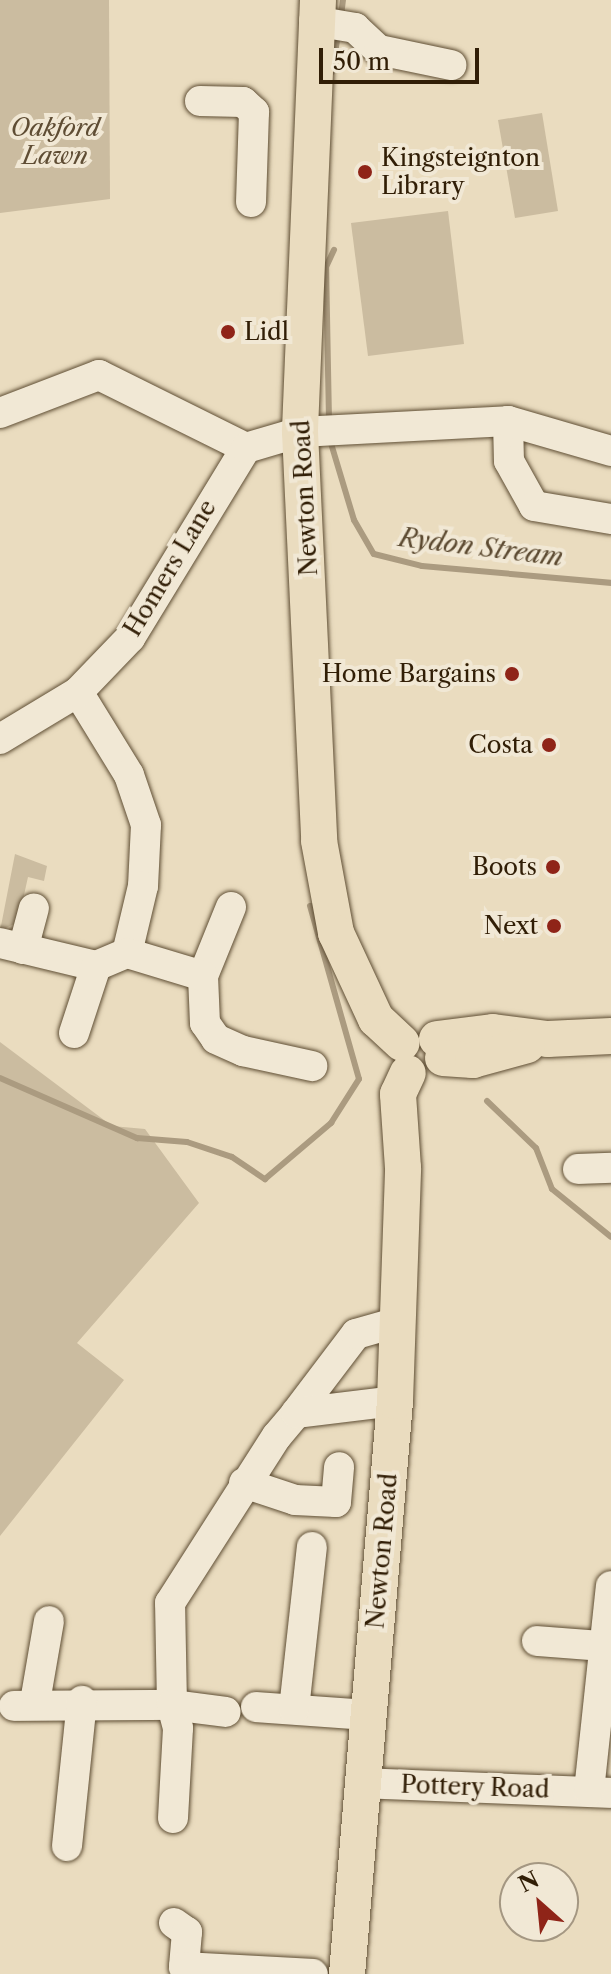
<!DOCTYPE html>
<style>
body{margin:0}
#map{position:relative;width:611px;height:1974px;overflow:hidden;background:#eadcbf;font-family:"Libre Caslon Text",serif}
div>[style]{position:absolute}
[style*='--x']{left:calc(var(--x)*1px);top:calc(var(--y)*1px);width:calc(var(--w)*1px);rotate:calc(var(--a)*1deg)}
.green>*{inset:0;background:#cbbca0}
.stream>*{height:6px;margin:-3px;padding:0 3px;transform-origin:3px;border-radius:3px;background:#ab9b80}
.roads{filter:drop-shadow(0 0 2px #5f4e34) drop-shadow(0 0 2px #5f4e34)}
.minor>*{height:30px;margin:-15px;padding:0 15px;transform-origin:15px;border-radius:15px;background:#f1e8d5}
.major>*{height:36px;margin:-18px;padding:0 18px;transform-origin:18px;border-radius:18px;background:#eadcbf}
.dots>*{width:22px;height:22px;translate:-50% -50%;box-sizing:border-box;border:4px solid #f1e8d5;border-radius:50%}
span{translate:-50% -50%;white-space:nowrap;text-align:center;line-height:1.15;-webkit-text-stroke:8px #f1e8d5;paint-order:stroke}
.park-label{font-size:24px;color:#5f4d34;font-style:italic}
.poi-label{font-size:24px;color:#311e06}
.left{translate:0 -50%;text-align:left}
.right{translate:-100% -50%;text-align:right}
.street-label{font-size:24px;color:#311e06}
.water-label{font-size:26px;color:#5c4a31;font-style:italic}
.north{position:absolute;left:499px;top:1862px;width:80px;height:80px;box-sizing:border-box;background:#f1e8d5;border:2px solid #a49782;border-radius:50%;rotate:333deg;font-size:22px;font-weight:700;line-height:32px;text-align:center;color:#311e06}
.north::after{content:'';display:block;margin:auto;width:28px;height:36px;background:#8f2418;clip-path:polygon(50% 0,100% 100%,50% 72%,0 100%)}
.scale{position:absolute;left:319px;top:48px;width:160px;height:36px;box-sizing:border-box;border:4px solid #311e06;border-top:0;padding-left:10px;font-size:24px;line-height:28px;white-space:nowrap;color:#311e06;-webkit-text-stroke:6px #f1e8d5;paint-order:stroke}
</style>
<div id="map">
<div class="green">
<i style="clip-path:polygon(0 0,109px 0,110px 199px,0 213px)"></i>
<i style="clip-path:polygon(542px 113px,558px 211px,515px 218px,498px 120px)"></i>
<i style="clip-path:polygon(448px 211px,464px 344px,368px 356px,351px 223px)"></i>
<i style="clip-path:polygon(15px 854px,47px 866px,44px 881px,28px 877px,18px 922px,0 931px)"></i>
<i style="clip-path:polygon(0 1042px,112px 1126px,145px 1129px,199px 1203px,77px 1343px,124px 1380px,0 1536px)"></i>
</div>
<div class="stream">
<i style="--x:341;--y:16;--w:16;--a:-83"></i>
<i style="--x:332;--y:72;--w:37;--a:-81"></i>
<i style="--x:329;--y:420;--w:153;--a:-91.1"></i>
<i style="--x:326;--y:267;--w:19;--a:-65"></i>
<i style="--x:330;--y:440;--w:84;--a:73.3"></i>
<i style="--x:354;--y:520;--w:39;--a:60"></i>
<i style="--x:374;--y:554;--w:49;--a:14"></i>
<i style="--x:422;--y:566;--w:190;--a:5.1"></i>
<i style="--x:0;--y:1078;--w:150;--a:23.7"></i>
<i style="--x:137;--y:1138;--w:50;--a:4.6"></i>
<i style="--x:187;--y:1142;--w:47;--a:18.4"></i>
<i style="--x:232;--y:1157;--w:40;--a:34"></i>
<i style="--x:265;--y:1179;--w:87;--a:-40.3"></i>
<i style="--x:331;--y:1123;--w:52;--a:-57.5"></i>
<i style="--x:359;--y:1079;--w:180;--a:-105.8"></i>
<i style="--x:487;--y:1101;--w:68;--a:43.8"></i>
<i style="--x:536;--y:1148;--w:44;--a:68.7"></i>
<i style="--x:552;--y:1189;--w:76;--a:39.1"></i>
</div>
<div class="roads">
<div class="minor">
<i style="--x:314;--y:21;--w:42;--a:9.7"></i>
<i style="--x:355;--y:28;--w:33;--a:43"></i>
<i style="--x:379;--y:50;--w:74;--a:11.8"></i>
<i style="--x:200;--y:101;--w:43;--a:1.3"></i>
<i style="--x:243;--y:102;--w:15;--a:42"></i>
<i style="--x:254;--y:112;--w:90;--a:91.9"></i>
<i style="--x:0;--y:413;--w:106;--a:-21"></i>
<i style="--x:99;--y:375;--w:164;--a:26.4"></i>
<i style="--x:508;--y:421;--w:40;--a:88.6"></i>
<i style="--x:509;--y:461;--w:51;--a:60.9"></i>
<i style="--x:534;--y:506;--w:78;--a:9.6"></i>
<i style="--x:78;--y:692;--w:97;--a:58.4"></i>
<i style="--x:129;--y:775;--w:53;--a:71.2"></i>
<i style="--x:146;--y:825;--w:61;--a:92.8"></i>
<i style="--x:143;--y:886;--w:69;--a:103.4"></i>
<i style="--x:0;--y:739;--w:91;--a:-31.1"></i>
<i style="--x:78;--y:692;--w:75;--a:-46.1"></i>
<i style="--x:130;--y:638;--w:223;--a:-58.6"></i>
<i style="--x:246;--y:448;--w:56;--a:-16.5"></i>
<i style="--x:300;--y:432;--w:208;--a:-3"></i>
<i style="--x:508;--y:421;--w:107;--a:16.2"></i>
<i style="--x:231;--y:907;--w:74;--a:112.1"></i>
<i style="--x:203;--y:976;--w:47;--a:87.6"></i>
<i style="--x:205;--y:1023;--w:19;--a:55"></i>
<i style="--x:216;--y:1039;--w:30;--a:24"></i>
<i style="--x:243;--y:1051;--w:71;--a:12.3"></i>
<i style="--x:0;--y:943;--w:99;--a:13.5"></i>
<i style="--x:96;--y:966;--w:34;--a:-23"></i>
<i style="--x:127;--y:953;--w:79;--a:16.8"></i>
<i style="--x:23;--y:949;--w:42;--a:-75"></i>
<i style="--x:74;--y:1033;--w:71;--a:-71.8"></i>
<i style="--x:578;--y:1169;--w:33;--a:-2"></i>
<i style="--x:296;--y:1413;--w:99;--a:-52.8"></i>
<i style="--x:356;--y:1334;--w:44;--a:-15.9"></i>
<i style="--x:244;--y:1483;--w:54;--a:18.4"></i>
<i style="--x:295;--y:1500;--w:41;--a:2.8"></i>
<i style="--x:336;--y:1502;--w:35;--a:-85"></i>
<i style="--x:537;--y:1641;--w:65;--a:4.4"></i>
<i style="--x:35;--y:1702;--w:82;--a:-80.2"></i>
<i style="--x:14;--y:1706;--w:158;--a:-0.4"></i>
<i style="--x:172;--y:1705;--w:102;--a:-91.1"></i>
<i style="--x:170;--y:1603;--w:198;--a:-57.4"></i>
<i style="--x:277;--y:1436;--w:30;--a:-50"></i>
<i style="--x:296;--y:1413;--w:100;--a:-6.9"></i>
<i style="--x:256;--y:1707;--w:111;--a:4.1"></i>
<i style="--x:294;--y:1709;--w:163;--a:-83.7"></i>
<i style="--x:362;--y:1783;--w:249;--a:2.3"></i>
<i style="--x:589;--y:1791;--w:206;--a:-83.9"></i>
<i style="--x:173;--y:1818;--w:90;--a:-86.8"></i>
<i style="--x:178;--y:1728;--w:24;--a:-105"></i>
<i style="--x:172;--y:1705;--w:54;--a:7.4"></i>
<i style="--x:67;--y:1846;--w:146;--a:-84.1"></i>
<i style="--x:174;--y:1923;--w:16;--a:35"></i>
<i style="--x:187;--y:1932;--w:35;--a:95"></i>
<i style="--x:184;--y:1967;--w:129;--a:3.1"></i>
</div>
<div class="major">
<i style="--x:318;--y:0;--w:432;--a:92.4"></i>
<i style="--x:300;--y:432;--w:409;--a:87.3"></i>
<i style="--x:319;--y:841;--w:94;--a:79.5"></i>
<i style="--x:336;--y:933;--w:95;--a:65.1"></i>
<i style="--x:376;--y:1019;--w:35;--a:43"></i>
<i style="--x:437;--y:1039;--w:56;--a:-7.1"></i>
<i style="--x:493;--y:1032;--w:55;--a:7.3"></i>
<i style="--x:548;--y:1039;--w:63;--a:-2.7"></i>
<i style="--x:443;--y:1058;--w:30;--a:4"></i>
<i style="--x:473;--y:1060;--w:56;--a:-15.5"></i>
<i style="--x:347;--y:1974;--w:575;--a:-85.21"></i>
<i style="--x:395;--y:1401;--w:233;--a:-88"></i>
<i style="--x:403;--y:1168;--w:74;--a:-93.9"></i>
<i style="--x:398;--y:1094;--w:23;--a:-65"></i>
</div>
</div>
<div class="dots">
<i style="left:365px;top:172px;background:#8f2418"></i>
<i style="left:228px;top:332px;background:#8f2418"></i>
<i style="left:512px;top:674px;background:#8f2418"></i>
<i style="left:549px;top:745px;background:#8f2418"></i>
<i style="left:553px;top:867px;background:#8f2418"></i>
<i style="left:554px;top:926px;background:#8f2418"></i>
</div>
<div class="park-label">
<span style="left:55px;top:142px">Oakford<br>Lawn</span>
</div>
<div class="poi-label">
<span class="left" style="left:381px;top:172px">Kingsteignton<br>Library</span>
<span class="left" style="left:244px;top:332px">Lidl</span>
<span class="right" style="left:496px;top:674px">Home Bargains</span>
<span class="right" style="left:533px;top:745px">Costa</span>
<span class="right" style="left:537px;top:867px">Boots</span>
<span class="right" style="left:538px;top:926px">Next</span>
</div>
<div class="street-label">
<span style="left:305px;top:498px;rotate:-93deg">Newton Road</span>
<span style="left:170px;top:568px;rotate:-59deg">Homers Lane</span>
<span style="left:382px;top:1551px;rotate:-85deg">Newton Road</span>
<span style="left:475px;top:1787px;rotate:2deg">Pottery Road</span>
</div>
<div class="water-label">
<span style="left:481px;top:548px;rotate:7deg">Rydon Stream</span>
</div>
<div class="north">N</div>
<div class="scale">50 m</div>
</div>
